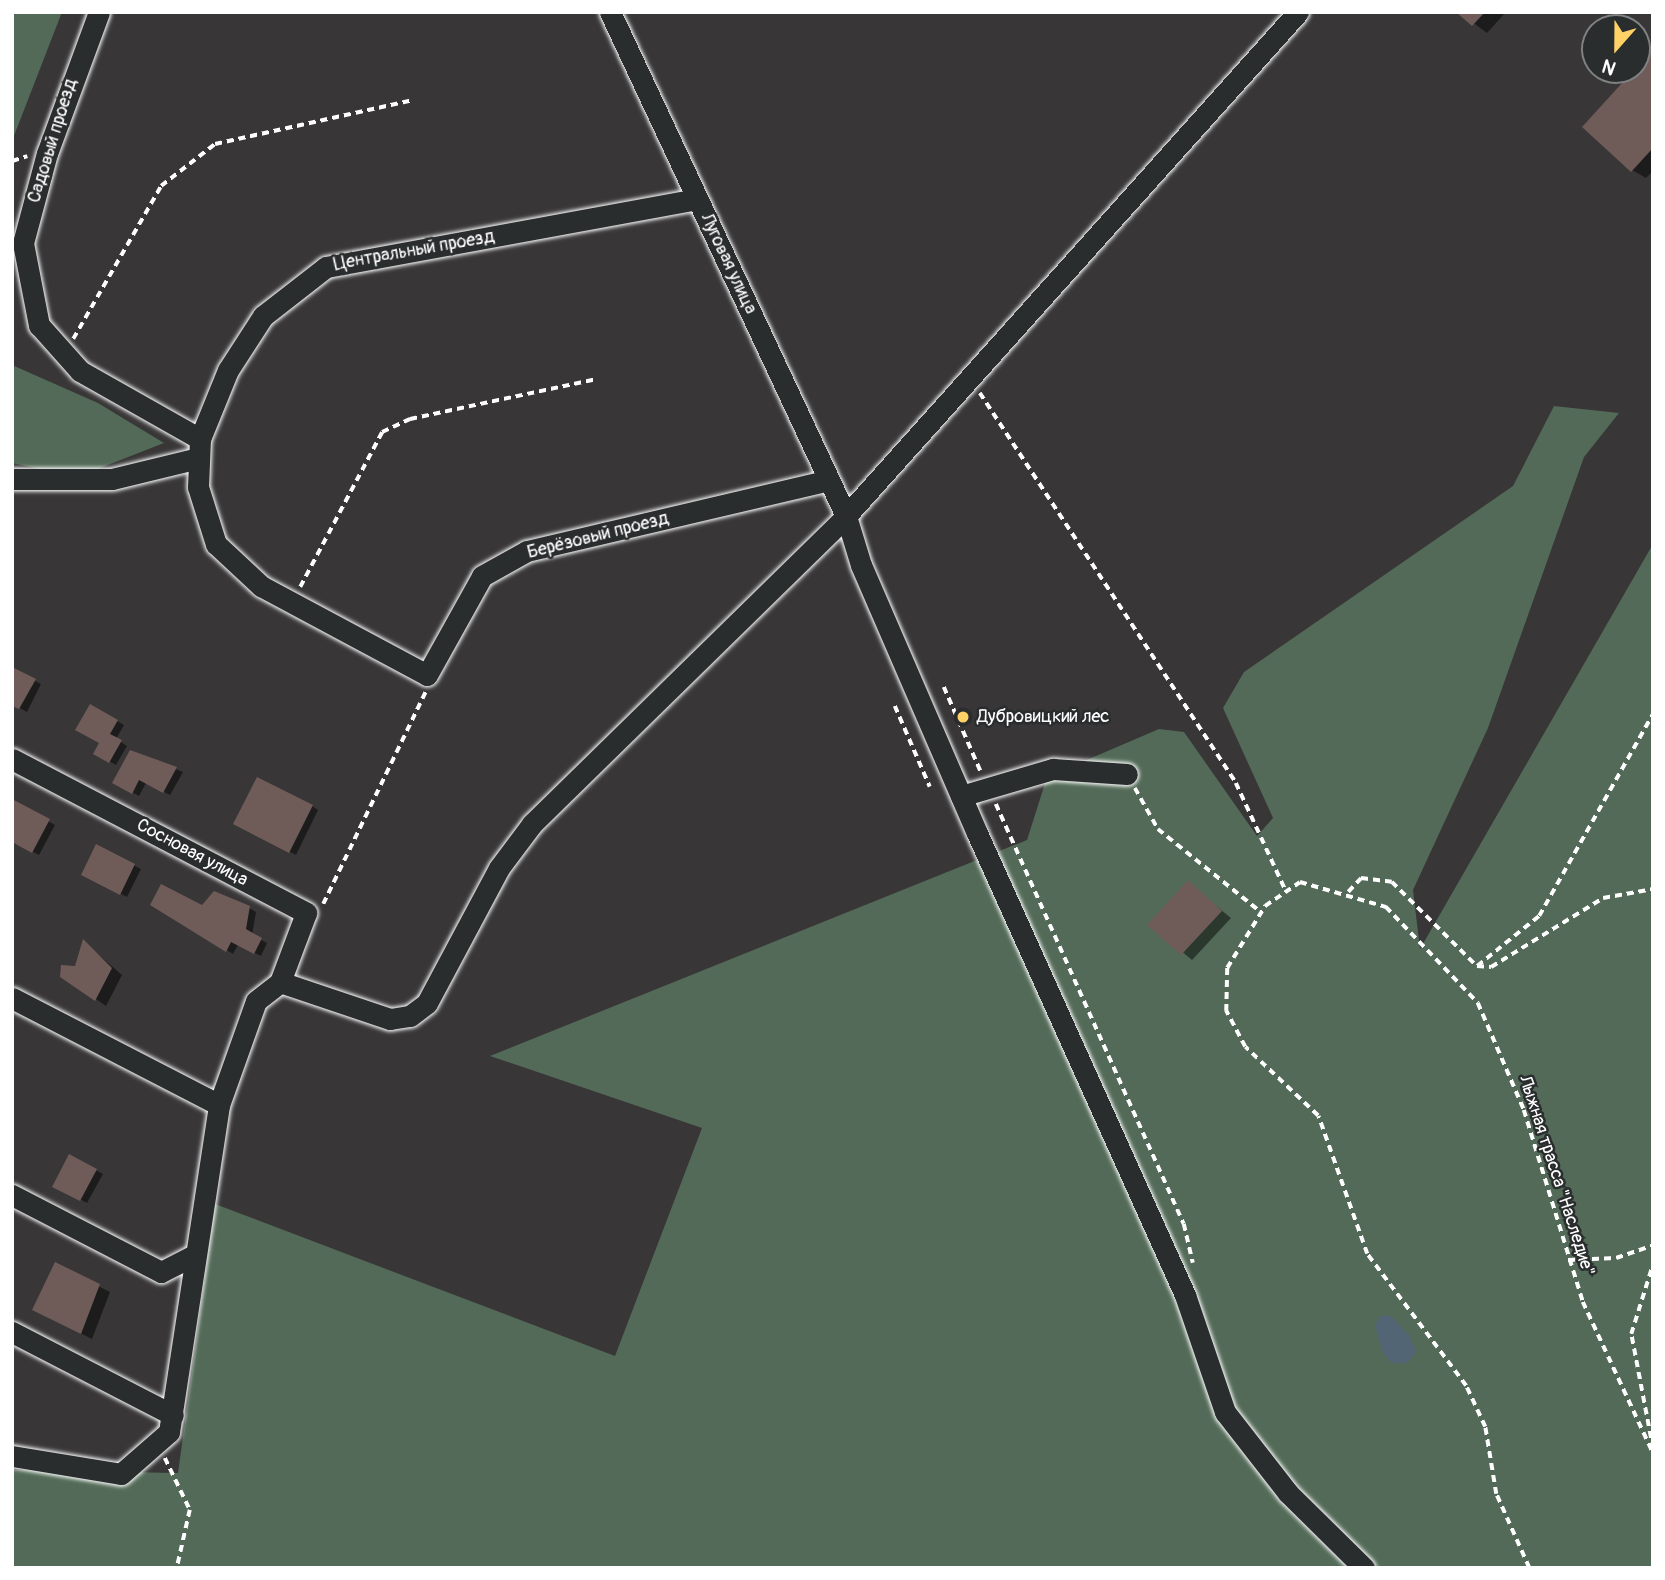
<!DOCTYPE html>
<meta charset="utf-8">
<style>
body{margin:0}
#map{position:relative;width:1665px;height:1580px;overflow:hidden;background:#383637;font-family:Pangolin,sans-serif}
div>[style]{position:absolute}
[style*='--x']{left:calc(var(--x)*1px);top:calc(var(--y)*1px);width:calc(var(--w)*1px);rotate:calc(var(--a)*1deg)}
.green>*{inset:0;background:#526a57}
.water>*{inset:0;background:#526575}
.shadow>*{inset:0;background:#0007}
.building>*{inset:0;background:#6f5c59}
.path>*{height:3.5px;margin-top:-1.75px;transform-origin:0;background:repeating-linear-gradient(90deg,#fff 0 7px,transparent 0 12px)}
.roads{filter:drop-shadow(0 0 2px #fff) drop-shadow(0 0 2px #fff)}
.minor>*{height:21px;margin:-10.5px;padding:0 10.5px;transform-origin:10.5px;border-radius:10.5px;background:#2a2d2e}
.dots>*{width:19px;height:19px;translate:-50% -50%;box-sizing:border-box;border:4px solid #2a2d2e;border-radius:50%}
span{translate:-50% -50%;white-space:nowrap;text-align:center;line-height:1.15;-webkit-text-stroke:5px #2a2d2e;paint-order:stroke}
.street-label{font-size:18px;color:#fff}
.poi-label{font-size:18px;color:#fff}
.left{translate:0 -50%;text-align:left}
.frame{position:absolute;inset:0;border:14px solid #fff;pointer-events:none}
.north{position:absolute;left:1581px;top:14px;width:70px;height:70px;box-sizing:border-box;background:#2a2d2e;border:2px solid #7f8182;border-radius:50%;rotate:201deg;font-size:19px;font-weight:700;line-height:28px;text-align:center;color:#fff}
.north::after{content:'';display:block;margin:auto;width:24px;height:32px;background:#ffd166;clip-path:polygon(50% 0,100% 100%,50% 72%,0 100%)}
</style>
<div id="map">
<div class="green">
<i style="clip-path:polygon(12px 12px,62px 12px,12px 141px)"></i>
<i style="clip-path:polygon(12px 365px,98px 403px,164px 443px,77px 477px,12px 463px)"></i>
<i style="clip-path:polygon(1554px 406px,1619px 413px,1584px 457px,1488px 728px,1413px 890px,1420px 949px,1653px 544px,1653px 1568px,12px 1568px,12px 1470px,178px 1473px,215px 1204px,615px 1356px,702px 1128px,490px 1056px,1027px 840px,1047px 777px,1159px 729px,1184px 732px,1257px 836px,1273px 818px,1223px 708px,1244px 672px,1513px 486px)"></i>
</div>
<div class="water">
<i style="clip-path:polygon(1380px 1316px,1391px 1316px,1409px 1335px,1416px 1352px,1407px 1363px,1392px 1363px,1383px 1353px,1375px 1325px)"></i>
</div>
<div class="shadow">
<i style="clip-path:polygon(1459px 12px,1506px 12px,1487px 33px)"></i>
<i style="clip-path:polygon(1653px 52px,1653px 171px,1646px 178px,1632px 170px)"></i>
<i style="clip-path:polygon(12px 669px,41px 684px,27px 712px,12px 704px)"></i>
<i style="clip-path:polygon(91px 706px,124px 725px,116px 739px,127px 746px,116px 765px,96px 754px,102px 743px)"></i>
<i style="clip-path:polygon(130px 752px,183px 772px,170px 795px,146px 783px,139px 796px,114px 782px)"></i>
<i style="clip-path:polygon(12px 801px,55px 825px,39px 855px,12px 841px)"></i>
<i style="clip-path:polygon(312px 806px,318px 810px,296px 855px,242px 827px)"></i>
<i style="clip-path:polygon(97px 846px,141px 869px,127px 897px,89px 878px)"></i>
<i style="clip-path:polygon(1188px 883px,1231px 918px,1192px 960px,1150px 925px)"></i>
<i style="clip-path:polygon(152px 904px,249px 908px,256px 912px,252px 935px,267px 943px,261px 956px,238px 945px,233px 954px)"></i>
<i style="clip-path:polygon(84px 942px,122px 975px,106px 1006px,62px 976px,76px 968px)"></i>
<i style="clip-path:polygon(70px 1156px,103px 1174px,87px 1203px,55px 1186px)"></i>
<i style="clip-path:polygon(56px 1265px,110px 1292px,92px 1339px,44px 1315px)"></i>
</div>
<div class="building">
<i style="clip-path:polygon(1456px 12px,1485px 12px,1472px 26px)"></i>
<i style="clip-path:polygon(1653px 49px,1653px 148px,1631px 172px,1582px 127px)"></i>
<i style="clip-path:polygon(12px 667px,36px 679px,19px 709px,12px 706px)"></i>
<i style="clip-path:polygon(90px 704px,118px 720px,110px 734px,122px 740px,109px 763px,93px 754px,99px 743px,75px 730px)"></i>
<i style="clip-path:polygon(130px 750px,177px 767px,163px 793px,139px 780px,132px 794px,112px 783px)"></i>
<i style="clip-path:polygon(257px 777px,313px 805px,289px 853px,233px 824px)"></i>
<i style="clip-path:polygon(12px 799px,50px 819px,32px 853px,12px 842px)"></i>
<i style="clip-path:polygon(96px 844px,135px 864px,120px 895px,81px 875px)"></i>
<i style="clip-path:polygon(1188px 880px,1222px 911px,1181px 955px,1147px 925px)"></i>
<i style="clip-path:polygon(161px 884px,202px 905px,214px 891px,250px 906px,246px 929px,262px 938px,254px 954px,231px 942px,226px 952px,150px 905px)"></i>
<i style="clip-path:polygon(83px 939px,112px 968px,95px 1001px,60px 977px,61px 965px,75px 966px)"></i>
<i style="clip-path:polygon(69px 1154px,97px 1169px,80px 1201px,52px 1187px)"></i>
<i style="clip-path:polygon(55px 1262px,100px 1284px,81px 1334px,32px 1310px)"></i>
</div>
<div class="path">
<i style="--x:635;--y:12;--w:1;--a:0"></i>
<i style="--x:12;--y:161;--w:16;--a:-18"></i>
<i style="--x:73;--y:339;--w:177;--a:-60.1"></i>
<i style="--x:161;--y:186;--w:68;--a:-37.9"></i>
<i style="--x:215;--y:144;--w:203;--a:-12.5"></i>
<i style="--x:980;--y:393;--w:467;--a:56.7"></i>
<i style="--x:1236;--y:783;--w:119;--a:65.2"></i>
<i style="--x:300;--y:587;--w:175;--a:-62.1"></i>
<i style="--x:382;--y:432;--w:31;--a:-25"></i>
<i style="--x:410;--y:419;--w:191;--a:-12.1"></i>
<i style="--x:944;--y:687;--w:93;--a:66.5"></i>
<i style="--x:895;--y:706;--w:88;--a:66.6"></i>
<i style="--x:1135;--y:788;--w:47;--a:60.7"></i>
<i style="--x:1158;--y:829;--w:132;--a:38.9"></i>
<i style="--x:996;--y:804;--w:460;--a:65.9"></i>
<i style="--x:1184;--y:1224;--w:40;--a:77"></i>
<i style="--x:1348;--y:892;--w:19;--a:-47"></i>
<i style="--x:1361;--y:878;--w:31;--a:7"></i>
<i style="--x:1392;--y:882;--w:120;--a:44.7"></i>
<i style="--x:1477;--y:966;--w:80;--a:-38.9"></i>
<i style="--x:1539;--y:916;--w:232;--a:-60.6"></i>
<i style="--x:323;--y:904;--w:237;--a:-64.2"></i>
<i style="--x:1477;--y:966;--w:14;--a:4"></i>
<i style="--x:1491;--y:967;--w:132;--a:-31.6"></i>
<i style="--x:1603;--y:898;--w:51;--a:-10.2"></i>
<i style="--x:1568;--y:1260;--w:48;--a:-2.4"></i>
<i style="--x:1616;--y:1258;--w:39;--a:-19"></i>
<i style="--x:1653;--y:1450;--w:118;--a:-100.7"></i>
<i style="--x:1631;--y:1334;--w:73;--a:-72.6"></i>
<i style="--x:165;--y:1458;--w:58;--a:64.3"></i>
<i style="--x:190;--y:1510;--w:59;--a:102.6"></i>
<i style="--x:1529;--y:1568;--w:81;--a:-114"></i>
<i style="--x:1496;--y:1494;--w:68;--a:-99.3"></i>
<i style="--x:1485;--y:1427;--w:45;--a:-114.9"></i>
<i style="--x:1466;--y:1386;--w:165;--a:-126.9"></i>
<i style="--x:1367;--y:1254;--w:146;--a:-109.5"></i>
<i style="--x:1318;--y:1116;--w:100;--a:-136.6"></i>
<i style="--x:1245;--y:1047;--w:41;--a:-117.8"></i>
<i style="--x:1226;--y:1011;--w:43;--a:-88.7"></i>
<i style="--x:1227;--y:968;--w:73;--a:-58.5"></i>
<i style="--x:1265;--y:906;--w:42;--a:-34.4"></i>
<i style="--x:1300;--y:882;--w:90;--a:16.2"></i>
<i style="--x:1386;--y:907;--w:133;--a:46.2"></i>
<i style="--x:1478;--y:1003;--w:116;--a:66.7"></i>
<i style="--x:1524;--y:1110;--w:201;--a:72.9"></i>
<i style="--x:1583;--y:1302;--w:166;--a:65.1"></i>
</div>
<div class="roads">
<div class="minor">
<i style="--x:99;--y:12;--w:150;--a:110.2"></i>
<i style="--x:47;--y:153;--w:93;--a:104.9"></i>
<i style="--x:23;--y:243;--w:84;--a:79"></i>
<i style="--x:39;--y:325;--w:62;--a:48.3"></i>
<i style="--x:80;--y:371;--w:138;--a:29.5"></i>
<i style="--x:610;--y:12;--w:557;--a:64.91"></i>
<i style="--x:846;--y:516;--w:51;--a:73"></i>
<i style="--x:861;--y:565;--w:292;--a:66.6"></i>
<i style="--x:977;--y:833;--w:507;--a:65.76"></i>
<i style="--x:1185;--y:1295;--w:124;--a:71.1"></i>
<i style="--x:1225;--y:1412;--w:103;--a:52.1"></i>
<i style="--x:1288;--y:1493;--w:107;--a:44.6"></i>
<i style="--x:697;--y:199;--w:377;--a:169.6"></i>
<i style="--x:326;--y:267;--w:80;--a:142.1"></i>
<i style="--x:263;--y:316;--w:64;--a:122.9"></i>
<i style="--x:228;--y:370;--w:74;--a:112.1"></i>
<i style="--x:200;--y:439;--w:48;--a:92.4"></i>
<i style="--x:198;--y:487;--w:60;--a:72.5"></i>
<i style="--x:216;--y:544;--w:62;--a:43"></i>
<i style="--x:261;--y:586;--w:188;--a:28.2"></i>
<i style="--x:427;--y:675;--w:113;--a:-60.9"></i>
<i style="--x:482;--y:576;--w:51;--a:-29.1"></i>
<i style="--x:527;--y:551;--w:310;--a:-13.2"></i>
<i style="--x:12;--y:479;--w:100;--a:0"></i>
<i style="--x:112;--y:479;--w:89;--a:-13.6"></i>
<i style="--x:12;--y:759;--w:332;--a:27.6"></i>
<i style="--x:306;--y:913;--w:74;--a:110.6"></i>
<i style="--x:961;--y:796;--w:96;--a:-16.4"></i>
<i style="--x:1053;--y:769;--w:74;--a:3.9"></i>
<i style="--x:12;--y:998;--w:233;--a:27.3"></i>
<i style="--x:12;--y:1195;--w:168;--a:27.3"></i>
<i style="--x:161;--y:1272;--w:35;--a:-27"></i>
<i style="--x:12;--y:1332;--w:181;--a:27.3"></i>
<i style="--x:12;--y:1456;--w:110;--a:9.4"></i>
<i style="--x:121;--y:1474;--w:64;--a:-41.2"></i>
<i style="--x:169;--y:1432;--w:331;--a:-81.3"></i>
<i style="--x:219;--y:1105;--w:110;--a:-70.4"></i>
<i style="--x:256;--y:1001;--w:31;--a:-38"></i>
<i style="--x:280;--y:982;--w:116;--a:18.6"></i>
<i style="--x:390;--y:1019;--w:20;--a:-9"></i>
<i style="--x:410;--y:1016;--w:21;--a:-37"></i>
<i style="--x:427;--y:1003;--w:153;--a:-61.9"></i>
<i style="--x:499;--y:868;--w:55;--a:-53.1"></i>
<i style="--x:532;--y:824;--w:440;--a:-44.4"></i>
<i style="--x:846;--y:516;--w:677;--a:-48.11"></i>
</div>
</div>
<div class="dots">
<i style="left:963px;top:717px;background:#ffd166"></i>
</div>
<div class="street-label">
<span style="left:53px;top:141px;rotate:-73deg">Садовый проезд</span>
<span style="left:414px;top:251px;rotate:-10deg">Центральный проезд</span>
<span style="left:728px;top:264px;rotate:65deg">Луговая улица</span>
<span style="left:598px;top:536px;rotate:-14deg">Берёзовый проезд</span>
<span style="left:192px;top:853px;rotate:28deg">Сосновая улица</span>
<span style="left:1556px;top:1176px;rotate:72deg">Лыжная трасса "Наследие"</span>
</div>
<div class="poi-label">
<span class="left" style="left:977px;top:717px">Дубровицкий лес</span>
</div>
<div class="frame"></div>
<div class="north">N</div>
</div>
